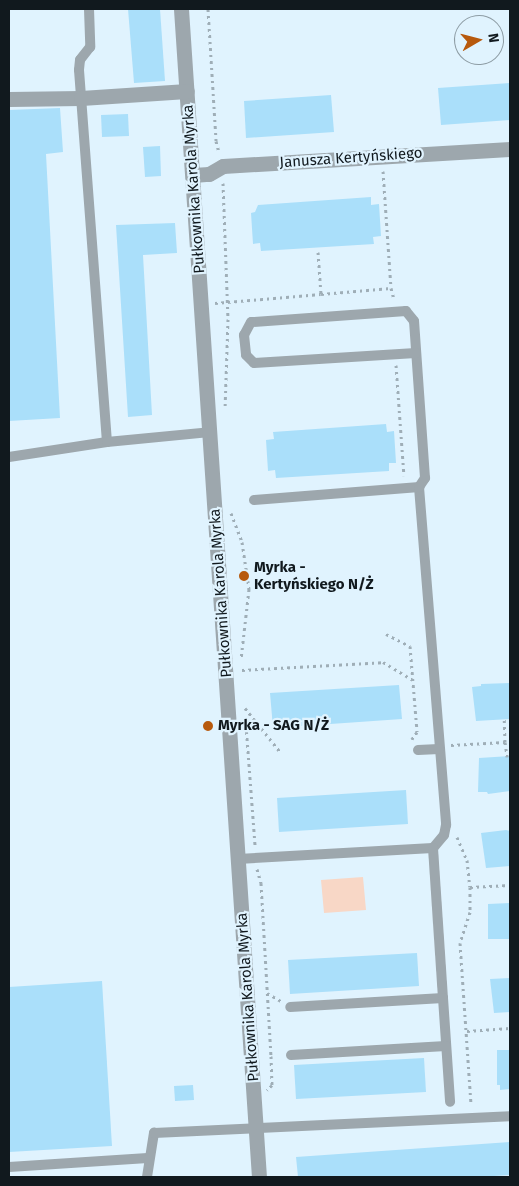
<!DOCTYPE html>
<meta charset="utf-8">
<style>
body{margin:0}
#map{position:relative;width:519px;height:1186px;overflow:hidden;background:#e0f3fe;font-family:"Fira Sans",sans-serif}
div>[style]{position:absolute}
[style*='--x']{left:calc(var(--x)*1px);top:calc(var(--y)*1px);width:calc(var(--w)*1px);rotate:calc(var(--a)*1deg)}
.green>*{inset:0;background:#f8d7c6}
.building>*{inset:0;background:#aadffa}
.path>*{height:3px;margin-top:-1.5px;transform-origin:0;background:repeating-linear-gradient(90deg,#9faeb7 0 2.5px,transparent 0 6.5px)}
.lane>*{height:10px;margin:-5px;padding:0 5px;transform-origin:5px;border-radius:5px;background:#9da7ad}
.street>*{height:15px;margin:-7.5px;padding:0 7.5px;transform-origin:7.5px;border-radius:7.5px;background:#9da7ad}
.dots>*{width:14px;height:14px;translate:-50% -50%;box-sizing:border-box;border:2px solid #e0f3fe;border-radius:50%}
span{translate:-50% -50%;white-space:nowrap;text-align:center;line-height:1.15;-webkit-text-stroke:4.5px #e0f3fe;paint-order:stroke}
.street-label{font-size:15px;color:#11191e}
.poi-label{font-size:15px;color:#11191e;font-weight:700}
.left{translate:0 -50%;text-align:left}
.frame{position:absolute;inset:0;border:10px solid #11191e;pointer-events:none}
.north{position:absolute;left:454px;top:15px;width:50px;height:50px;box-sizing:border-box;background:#e0f3fe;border:1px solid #8d9ca4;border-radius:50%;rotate:82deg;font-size:14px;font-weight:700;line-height:20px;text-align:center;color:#11191e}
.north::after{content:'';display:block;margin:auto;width:18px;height:22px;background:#b7590d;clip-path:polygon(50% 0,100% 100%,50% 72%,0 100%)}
</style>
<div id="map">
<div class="green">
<i style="clip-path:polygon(363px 877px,366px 910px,324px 913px,321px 880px)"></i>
</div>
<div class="building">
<i style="clip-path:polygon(128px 9px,160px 9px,165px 81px,134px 83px)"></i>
<i style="clip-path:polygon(510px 83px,510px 120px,441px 125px,438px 88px)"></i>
<i style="clip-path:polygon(331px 95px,334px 132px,246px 138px,244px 101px)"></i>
<i style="clip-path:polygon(60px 108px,63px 152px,46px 154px,60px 418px,9px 421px,9px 110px)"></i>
<i style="clip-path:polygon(128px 114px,129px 136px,102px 137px,101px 115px)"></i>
<i style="clip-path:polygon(160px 146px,161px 176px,145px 177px,143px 147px)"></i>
<i style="clip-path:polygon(371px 197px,371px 205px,379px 204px,381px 236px,373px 237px,374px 244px,261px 251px,260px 243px,253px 244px,251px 213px,255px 212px,258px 205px)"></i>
<i style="clip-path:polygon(175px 223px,177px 253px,143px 255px,152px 415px,128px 417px,116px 225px)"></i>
<i style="clip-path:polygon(386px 424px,387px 432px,394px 431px,396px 463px,389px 463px,389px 471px,276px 478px,275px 470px,268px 471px,266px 440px,274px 439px,273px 432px)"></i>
<i style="clip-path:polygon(510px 683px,510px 719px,476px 721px,472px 687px,481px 686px,481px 684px)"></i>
<i style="clip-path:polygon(399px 685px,402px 719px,273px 728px,270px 693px)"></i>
<i style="clip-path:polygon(510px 756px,510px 791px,488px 794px,487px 792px,478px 792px,479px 758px)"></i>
<i style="clip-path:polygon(406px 790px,408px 824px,279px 832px,277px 798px)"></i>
<i style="clip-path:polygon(506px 830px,510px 831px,510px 866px,486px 868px,481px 833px)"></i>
<i style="clip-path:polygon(510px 903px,510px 939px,488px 939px,488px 904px)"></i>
<i style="clip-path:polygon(417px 953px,419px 986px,290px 994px,288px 960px)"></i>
<i style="clip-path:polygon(510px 978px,510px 1012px,494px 1013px,490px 979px)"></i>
<i style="clip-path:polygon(102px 981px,112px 1146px,9px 1152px,9px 987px)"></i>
<i style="clip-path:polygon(497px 1050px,510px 1050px,510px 1089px,500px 1090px,500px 1085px,497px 1085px)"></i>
<i style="clip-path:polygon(424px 1058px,426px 1092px,296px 1099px,294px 1065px)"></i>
<i style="clip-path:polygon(193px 1085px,194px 1100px,175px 1101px,174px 1086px)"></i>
<i style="clip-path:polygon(510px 1142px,510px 1175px,479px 1177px,298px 1177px,296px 1157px)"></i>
</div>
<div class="path">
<i style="--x:208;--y:9;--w:132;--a:86.5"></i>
<i style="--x:216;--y:141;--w:11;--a:75"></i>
<i style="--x:383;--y:171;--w:117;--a:86.1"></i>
<i style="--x:391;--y:288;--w:11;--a:75"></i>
<i style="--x:223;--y:183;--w:136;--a:87.9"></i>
<i style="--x:228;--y:319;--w:90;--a:91.9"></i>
<i style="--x:318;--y:252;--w:42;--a:85.9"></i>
<i style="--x:321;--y:294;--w:70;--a:-4.9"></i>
<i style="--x:215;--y:303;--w:106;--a:-4.9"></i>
<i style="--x:396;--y:365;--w:111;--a:85.9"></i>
<i style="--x:231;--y:513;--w:31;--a:69"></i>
<i style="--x:242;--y:542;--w:48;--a:81.5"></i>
<i style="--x:249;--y:589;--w:70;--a:96.5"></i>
<i style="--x:386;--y:634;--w:27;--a:27"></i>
<i style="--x:410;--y:646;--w:86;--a:85.3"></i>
<i style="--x:417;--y:732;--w:9;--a:126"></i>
<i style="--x:242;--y:670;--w:141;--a:-3.2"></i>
<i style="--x:383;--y:662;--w:35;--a:31"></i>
<i style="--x:245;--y:708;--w:58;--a:51.3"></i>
<i style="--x:246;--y:725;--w:121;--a:85.7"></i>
<i style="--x:505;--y:742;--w:15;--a:82"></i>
<i style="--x:451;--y:745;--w:54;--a:-3.2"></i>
<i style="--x:505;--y:742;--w:23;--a:-92"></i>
<i style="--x:457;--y:837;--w:25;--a:67"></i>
<i style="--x:467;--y:860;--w:27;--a:84"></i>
<i style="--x:470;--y:887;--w:25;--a:90"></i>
<i style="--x:470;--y:912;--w:33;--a:108"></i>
<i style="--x:460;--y:943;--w:161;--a:86.1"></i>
<i style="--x:257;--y:869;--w:15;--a:74"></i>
<i style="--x:261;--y:883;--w:173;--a:86.7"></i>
<i style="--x:271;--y:1056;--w:29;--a:88"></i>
<i style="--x:272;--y:1085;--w:7;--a:135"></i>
<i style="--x:470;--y:887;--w:40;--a:-2.9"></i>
<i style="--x:267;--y:993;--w:16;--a:30"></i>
<i style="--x:467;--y:1031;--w:43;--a:-4"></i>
</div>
<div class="lane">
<i style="--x:89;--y:9;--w:38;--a:88"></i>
<i style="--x:90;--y:47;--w:16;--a:128"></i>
<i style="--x:80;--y:60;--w:10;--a:96"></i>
<i style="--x:79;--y:70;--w:373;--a:85.7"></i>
<i style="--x:9;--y:457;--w:99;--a:-8.7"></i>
<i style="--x:107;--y:442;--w:103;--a:-5.5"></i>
<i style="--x:419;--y:487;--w:339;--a:85.4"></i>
<i style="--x:446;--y:825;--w:10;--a:101"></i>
<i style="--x:444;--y:835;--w:17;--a:130"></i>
<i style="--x:254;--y:500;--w:166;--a:-4.5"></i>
<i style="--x:419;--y:487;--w:11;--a:-56"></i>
<i style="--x:425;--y:478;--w:157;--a:-94"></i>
<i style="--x:414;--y:321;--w:13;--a:-129"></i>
<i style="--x:406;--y:311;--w:155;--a:175.9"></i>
<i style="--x:251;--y:322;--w:15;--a:118"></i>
<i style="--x:244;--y:335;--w:20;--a:84"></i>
<i style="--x:246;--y:355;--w:11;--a:45"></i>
<i style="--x:254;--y:363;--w:162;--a:-3.5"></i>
<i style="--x:418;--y:750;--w:21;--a:-3"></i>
<i style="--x:238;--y:859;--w:195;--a:-3.2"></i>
<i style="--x:433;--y:848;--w:150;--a:86.2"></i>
<i style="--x:443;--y:998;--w:153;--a:176.6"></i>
<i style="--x:443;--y:998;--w:104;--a:86.1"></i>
<i style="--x:291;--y:1055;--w:155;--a:-3.3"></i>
<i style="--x:9;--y:1167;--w:139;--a:-3.7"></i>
<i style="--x:147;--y:1177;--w:45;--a:-81"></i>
<i style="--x:154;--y:1133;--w:356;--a:-2.7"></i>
</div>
<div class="street">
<i style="--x:181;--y:9;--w:1171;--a:86.18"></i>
<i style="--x:9;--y:99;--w:72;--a:-0.8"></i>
<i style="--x:81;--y:98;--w:106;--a:-3.8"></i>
<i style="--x:193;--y:175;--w:16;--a:-4"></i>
<i style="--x:209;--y:174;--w:16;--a:-30"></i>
<i style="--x:223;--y:166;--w:288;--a:-3.4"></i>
</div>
<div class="dots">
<i style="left:244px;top:576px;background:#b7590d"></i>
<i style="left:208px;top:726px;background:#b7590d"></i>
</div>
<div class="street-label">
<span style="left:351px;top:158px;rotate:-4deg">Janusza Kertyńskiego</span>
<span style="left:194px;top:189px;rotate:-94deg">Pułkownika Karola Myrka</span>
<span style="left:221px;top:593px;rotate:-94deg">Pułkownika Karola Myrka</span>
<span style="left:248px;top:997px;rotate:-94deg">Pułkownika Karola Myrka</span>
</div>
<div class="poi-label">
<span class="left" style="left:254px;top:576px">Myrka -<br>Kertyńskiego N/Ż</span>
<span class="left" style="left:218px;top:726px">Myrka - SAG N/Ż</span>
</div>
<div class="frame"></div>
<div class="north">N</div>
</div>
